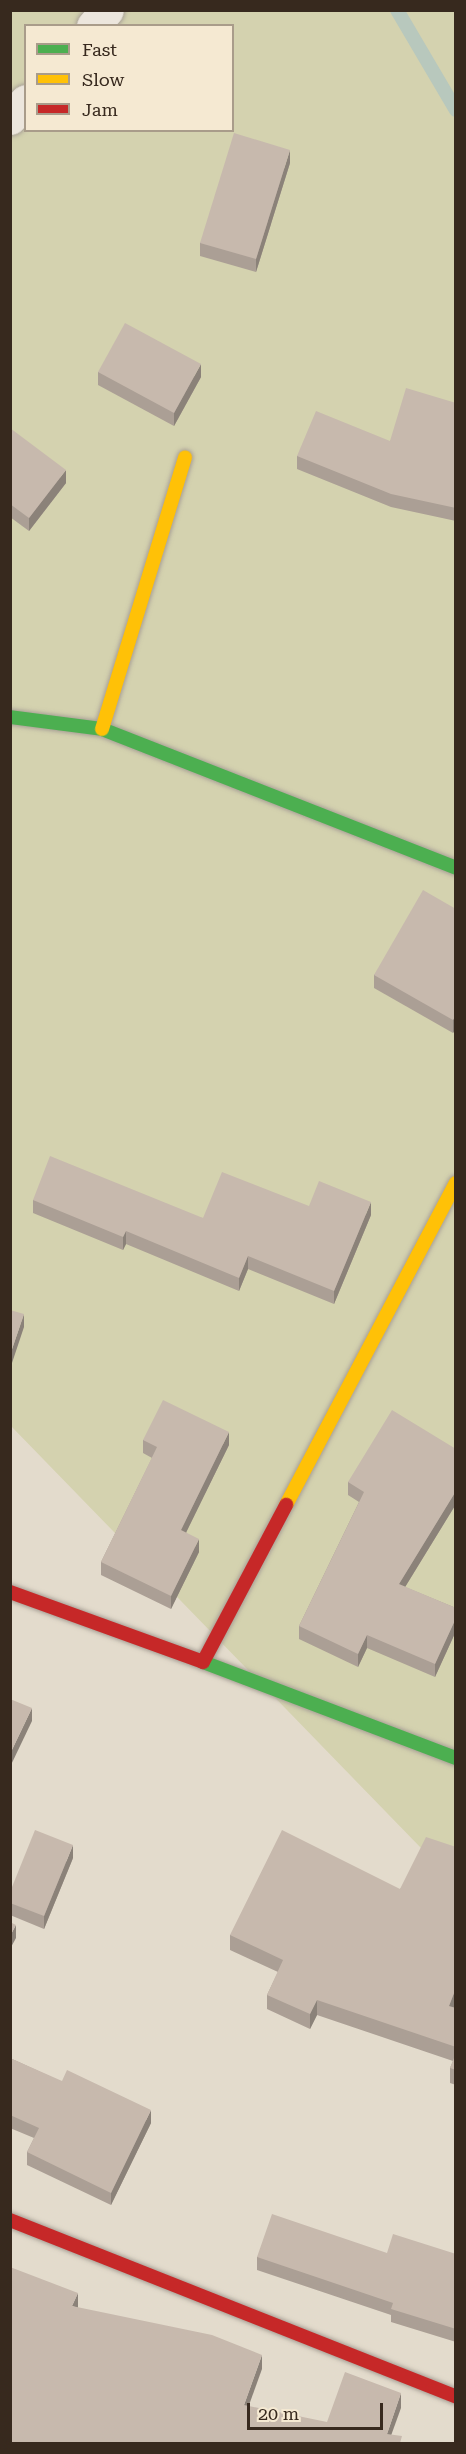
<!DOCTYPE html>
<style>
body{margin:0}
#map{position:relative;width:466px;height:2454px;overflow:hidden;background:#e3dbcc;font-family:"Roboto Serif",serif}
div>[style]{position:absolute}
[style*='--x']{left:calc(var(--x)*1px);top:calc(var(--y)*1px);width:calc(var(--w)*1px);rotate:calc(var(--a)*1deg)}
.green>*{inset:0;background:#d4d2af}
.stream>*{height:14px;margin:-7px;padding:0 7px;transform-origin:7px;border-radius:7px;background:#b8c8bd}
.roads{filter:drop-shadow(0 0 2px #a8a096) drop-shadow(0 0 2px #a8a096)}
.street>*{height:33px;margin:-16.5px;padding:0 16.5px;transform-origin:16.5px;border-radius:16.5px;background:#ece6dd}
.fast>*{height:14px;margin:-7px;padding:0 7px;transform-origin:7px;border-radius:7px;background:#4caf50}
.slow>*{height:14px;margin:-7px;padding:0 7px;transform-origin:7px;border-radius:7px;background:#ffc107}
.jam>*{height:14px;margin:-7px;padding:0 7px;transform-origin:7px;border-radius:7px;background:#c62828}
.wall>*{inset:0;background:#ab9f95}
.shaded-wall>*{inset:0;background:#8b8279}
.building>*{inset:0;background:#c7b9ad}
span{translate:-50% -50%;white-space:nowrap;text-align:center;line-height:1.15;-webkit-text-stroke:4.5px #f5e9d2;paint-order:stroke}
.frame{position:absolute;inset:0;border:12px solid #37291e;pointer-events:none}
.legend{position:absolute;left:24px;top:24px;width:210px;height:108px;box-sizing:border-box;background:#f5e9d2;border:2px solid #a99c8a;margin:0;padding:8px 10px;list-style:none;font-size:18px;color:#37291e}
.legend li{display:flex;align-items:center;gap:12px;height:30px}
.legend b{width:30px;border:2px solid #a99c8a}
.scale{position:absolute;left:247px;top:2403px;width:136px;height:27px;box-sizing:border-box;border:3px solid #37291e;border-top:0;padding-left:8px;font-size:18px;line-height:21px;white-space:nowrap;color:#37291e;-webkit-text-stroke:4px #f5e9d2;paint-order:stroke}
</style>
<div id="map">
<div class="green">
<i style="clip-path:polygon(evenodd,11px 11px,455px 11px,455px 1883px,11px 1426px,11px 11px,26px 26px,232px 26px,232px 130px,26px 130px,26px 26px)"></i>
</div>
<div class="stream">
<i style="--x:397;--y:10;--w:116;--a:59.5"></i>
</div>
<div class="roads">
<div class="street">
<i style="--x:93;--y:26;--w:21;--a:-49"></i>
<i style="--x:10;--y:118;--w:23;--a:-47"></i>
</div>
<div class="fast">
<i style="--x:10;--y:717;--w:93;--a:7.4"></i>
<i style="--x:102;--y:729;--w:380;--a:21.4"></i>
<i style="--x:203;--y:1662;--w:271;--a:20.8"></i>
</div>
<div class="slow">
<i style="--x:102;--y:729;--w:284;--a:-73"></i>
<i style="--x:286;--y:1505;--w:364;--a:-62.2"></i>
</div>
<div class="jam">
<i style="--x:10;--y:1592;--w:205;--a:19.9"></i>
<i style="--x:203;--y:1662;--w:178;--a:-62.1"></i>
<i style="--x:10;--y:2220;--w:480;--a:21.6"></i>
</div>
</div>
<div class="wall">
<i style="clip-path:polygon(290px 163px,256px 272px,200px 256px,200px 243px)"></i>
<i style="clip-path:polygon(98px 372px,201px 377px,174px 426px,98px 385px)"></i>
<i style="clip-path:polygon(456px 403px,456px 521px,391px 507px,297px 469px,297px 456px,390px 441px)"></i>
<i style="clip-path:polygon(10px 428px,66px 483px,29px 531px,10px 517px)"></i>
<i style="clip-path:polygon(456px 909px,456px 1028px,453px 1033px,374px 988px,374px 975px)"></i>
<i style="clip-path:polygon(33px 1200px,203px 1218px,309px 1206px,371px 1215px,334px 1304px,248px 1269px,239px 1291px,126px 1244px,123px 1250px,33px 1213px)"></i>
<i style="clip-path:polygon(143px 1440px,229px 1445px,186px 1532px,199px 1552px,171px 1609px,101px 1575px,101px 1562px,152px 1458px,143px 1453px)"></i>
<i style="clip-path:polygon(456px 1449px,456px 1504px,405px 1587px,456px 1608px,456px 1631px,435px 1677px,367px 1648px,358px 1667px,299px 1639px,299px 1626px,359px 1502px,348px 1495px,348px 1482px)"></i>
<i style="clip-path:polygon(456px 1847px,456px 2003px,454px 2008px,456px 2008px,456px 2085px,450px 2083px,450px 2068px,453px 2061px,317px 2015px,310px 2029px,267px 2009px,267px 1995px,278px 1972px,230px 1950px,230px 1935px,400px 1889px)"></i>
<i style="clip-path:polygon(73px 1858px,44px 1929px,10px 1915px,10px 1892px)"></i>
<i style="clip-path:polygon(10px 2058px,151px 2123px,111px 2205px,27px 2165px,27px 2152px,34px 2138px,10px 2128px)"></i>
<i style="clip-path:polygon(387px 2253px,456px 2254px,456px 2342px,391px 2322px,391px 2315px,257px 2270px,257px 2257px)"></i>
</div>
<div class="shaded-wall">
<i style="clip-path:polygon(290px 150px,290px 163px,256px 272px,256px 259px)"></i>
<i style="clip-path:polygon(201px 364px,201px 377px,174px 426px,174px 413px)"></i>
<i style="clip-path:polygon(66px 470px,66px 483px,29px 531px,29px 518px)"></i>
<i style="clip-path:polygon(456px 1015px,456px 1028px,453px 1033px,453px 1020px)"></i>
<i style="clip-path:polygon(371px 1202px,371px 1215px,334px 1304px,334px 1291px)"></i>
<i style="clip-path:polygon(126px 1231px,126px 1244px,123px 1250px,123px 1237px)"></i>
<i style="clip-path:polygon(248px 1256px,248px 1269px,239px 1291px,239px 1278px)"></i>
<i style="clip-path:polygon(24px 1314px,24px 1327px,10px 1369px,10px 1355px)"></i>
<i style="clip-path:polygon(229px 1432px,229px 1445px,181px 1543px,181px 1530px)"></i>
<i style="clip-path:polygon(456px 1491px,456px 1504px,399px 1597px,399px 1584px)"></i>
<i style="clip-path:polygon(199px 1539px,199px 1552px,171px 1609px,171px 1596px)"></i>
<i style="clip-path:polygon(456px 1618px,456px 1631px,435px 1677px,435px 1664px)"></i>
<i style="clip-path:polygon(367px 1635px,367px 1648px,358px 1667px,358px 1654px)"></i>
<i style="clip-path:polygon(32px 1708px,32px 1721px,10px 1767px,10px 1754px)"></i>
<i style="clip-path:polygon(73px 1845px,73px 1858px,44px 1929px,44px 1916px)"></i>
<i style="clip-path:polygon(16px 1925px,16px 1938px,10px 1949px,10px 1936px)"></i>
<i style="clip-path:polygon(456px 1988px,456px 2003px,449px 2021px,449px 2006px)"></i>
<i style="clip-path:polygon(317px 2000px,317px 2015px,310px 2029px,310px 2014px)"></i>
<i style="clip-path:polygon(151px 2110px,151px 2123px,111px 2205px,111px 2193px)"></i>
<i style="clip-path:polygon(78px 2293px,78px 2308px,72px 2306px)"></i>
<i style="clip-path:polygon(262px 2355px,262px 2369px,244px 2419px,244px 2405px)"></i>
<i style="clip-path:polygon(401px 2393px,401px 2408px,388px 2444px,387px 2434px)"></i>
</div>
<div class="building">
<i style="clip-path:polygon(234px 133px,290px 150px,256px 259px,200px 243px)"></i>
<i style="clip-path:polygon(125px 323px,201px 364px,174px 413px,98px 372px)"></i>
<i style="clip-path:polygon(406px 388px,456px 403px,456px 508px,391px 494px,297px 456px,316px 411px,390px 441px)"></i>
<i style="clip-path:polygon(10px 428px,66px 470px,29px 518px,10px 504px)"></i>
<i style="clip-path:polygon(423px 890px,456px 909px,456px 1015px,453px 1020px,374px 975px)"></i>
<i style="clip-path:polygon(50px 1156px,203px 1218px,222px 1172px,309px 1206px,319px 1181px,371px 1202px,334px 1291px,248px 1256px,239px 1278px,126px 1231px,123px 1237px,33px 1200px)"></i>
<i style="clip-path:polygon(10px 1310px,24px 1314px,10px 1355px)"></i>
<i style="clip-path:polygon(163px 1400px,229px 1432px,181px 1530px,199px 1539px,171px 1596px,101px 1562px,157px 1447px,143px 1440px)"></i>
<i style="clip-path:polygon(392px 1410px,456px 1449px,456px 1491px,399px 1584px,456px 1608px,456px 1618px,435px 1664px,367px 1635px,358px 1654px,299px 1626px,364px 1492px,348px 1482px)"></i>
<i style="clip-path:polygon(10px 1699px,32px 1708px,10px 1754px)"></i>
<i style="clip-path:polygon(35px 1830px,73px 1845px,44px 1916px,10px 1903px,10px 1892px)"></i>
<i style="clip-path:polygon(282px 1830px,400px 1889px,426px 1837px,456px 1847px,456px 1988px,449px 2006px,456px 2008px,456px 2047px,317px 2000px,310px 2014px,267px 1995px,283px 1960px,230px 1935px)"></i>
<i style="clip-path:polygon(10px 1922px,16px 1925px,10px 1936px)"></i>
<i style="clip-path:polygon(456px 2053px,456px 2070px,450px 2068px)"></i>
<i style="clip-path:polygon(10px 2058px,62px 2081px,67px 2070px,151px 2110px,111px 2193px,27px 2152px,39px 2128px,10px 2115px)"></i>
<i style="clip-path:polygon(272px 2214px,387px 2253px,393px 2234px,456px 2254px,456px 2329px,391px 2309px,393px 2303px,257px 2257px)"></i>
<i style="clip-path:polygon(10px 2267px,78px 2293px,72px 2306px,212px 2335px,262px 2355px,244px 2405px,327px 2422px,345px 2372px,401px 2393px,387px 2434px,402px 2436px,400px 2443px,403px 2444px,10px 2444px)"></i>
</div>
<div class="frame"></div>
<ul class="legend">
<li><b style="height:8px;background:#4caf50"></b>Fast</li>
<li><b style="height:8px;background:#ffc107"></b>Slow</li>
<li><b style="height:8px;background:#c62828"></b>Jam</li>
</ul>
<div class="scale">20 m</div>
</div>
